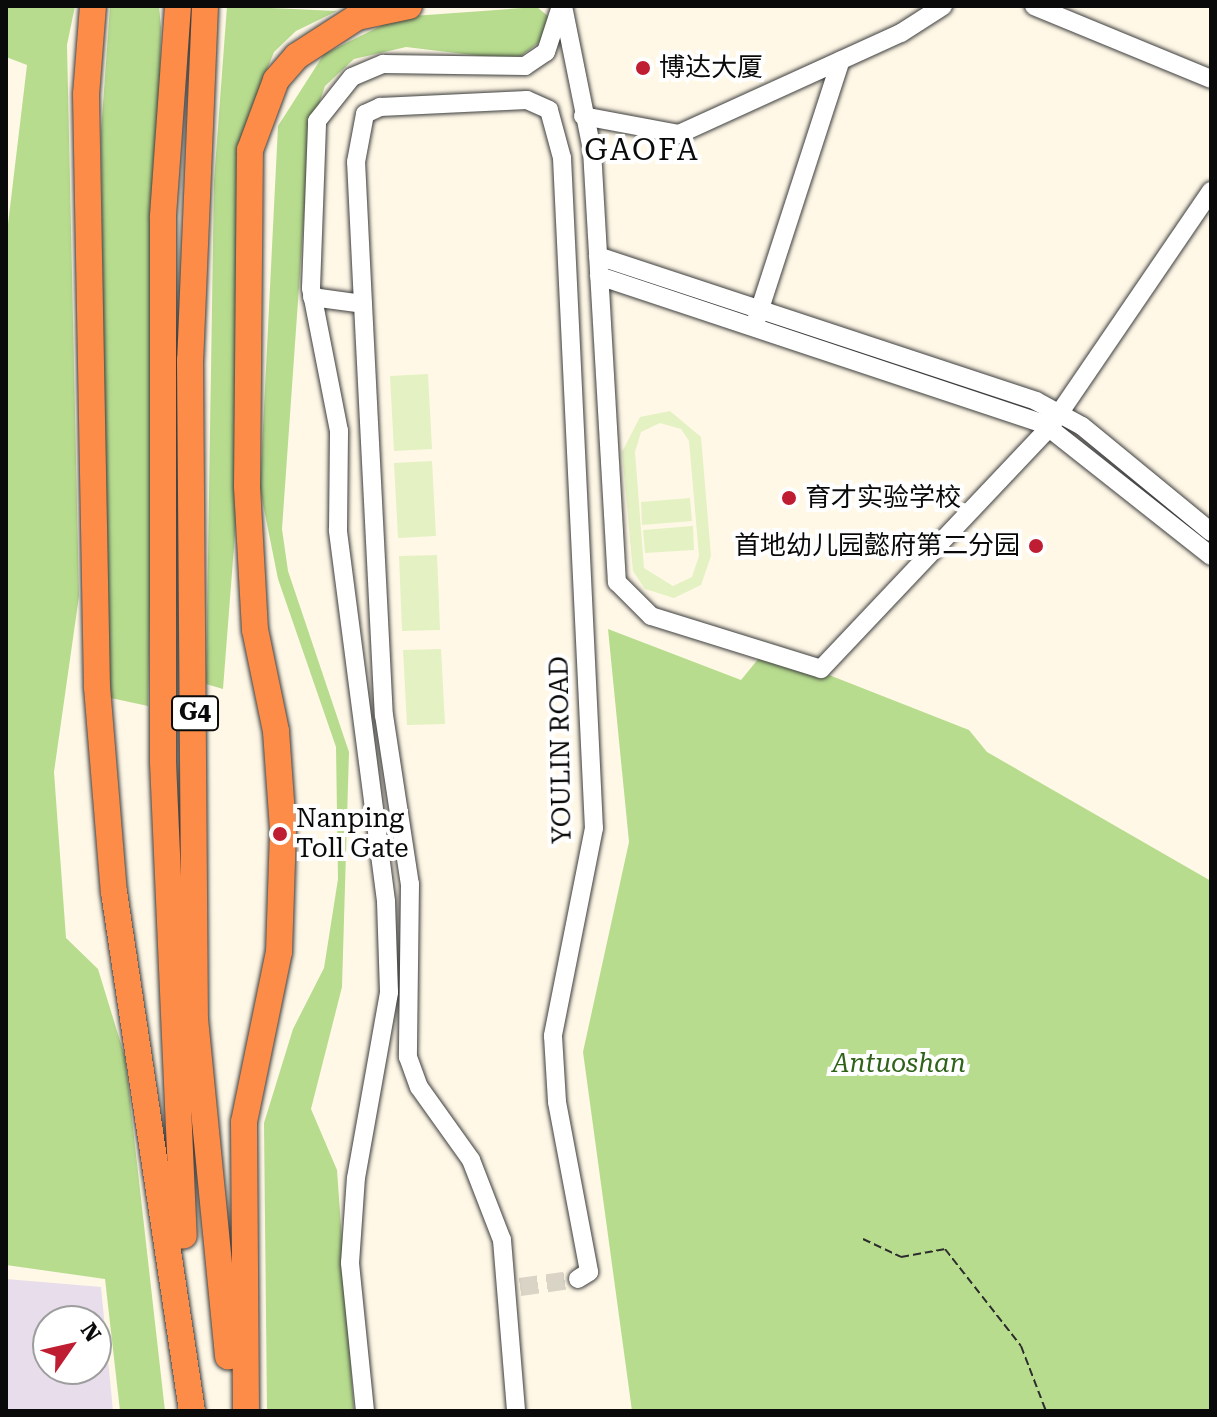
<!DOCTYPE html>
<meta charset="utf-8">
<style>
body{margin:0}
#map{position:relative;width:1217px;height:1417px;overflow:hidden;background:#fff8e7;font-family:"Roboto Serif","Noto Sans SC",serif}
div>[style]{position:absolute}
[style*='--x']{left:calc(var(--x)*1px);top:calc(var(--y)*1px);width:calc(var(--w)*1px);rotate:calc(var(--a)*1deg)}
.industrial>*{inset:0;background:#e8ddea}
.forest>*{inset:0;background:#b7dc8e}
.pitch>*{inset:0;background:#e4f1c2}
.minor-tunnel>*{height:18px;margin-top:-9px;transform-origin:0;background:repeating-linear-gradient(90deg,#dad4c6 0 18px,transparent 0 27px)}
.path>*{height:2px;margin-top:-1px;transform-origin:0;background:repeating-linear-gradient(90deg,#2c2c2c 0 8px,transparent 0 12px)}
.roads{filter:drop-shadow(0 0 2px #3d3d3d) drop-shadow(0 0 2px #3d3d3d)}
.minor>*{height:18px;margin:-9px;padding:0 9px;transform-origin:9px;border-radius:9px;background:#fff}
.highway>*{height:26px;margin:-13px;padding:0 13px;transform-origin:13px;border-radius:13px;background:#fc8c48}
.dots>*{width:22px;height:22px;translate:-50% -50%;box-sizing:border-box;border:4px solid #fff;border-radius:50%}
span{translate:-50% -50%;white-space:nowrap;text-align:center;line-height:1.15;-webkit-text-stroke:8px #fff;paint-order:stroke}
.shield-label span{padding:2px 6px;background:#fff;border:2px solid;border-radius:6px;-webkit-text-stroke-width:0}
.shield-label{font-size:24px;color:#0a0a0a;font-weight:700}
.poi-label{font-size:26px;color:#0a0a0a}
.left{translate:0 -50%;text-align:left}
.right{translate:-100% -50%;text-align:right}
.street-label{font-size:26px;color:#0a0a0a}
.park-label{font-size:26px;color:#2e6319;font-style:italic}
.quarter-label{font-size:30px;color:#0a0a0a;letter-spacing:2px}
.frame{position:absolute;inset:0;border:8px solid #0a0a0a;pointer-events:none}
.north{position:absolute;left:32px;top:1305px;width:80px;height:80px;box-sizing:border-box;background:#fff;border:2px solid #9d9d9d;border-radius:50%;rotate:56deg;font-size:22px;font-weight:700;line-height:32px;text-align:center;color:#0a0a0a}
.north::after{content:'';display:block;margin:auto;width:28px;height:36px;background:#bf1d31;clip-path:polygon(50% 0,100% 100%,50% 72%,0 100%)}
</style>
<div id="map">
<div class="industrial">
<i style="clip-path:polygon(evenodd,6px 1279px,101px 1287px,113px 1411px,6px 1411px,6px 1279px,48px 1321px,96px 1321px,96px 1369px,48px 1369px,48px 1321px)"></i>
</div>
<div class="forest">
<i style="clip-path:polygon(6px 6px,75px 6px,67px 45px,79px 596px,54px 772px,66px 938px,98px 969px,125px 1057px,165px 1411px,120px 1411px,105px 1279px,6px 1265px,6px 241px,27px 65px,6px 57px)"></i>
<i style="clip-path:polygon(110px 6px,159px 6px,161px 28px,148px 706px,106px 697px,101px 133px)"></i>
<i style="clip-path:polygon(227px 6px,337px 11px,296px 31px,274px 52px,249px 114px,238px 495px,223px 689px,206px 684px,214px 181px)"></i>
<i style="clip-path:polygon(537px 7px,549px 17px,544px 39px,515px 60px,406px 47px,354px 59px,325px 86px,310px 130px,282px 529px,288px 571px,349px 752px,342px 987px,311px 1109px,337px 1170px,354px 1411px,267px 1411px,264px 1123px,293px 1029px,324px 968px,338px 879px,336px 747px,278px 579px,260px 489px,278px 126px,324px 54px,399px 17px)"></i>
<i style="clip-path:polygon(608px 629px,741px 680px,759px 658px,824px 673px,969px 730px,987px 752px,1211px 881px,1211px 1411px,632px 1411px,583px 1052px,629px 842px)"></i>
</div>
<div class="pitch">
<i style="clip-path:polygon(428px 374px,432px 449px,394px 451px,390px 376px)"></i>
<i style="clip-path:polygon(evenodd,670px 411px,701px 437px,711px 556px,701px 585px,674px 598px,645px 589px,633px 571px,622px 452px,640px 417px,670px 411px,660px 423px,681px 429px,689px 441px,699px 556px,692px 577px,673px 586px,644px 568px,635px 452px,641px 432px,660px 423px)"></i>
<i style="clip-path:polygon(432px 461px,436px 536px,398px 538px,394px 463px)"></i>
<i style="clip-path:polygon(690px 498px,692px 521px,642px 525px,641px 502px)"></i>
<i style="clip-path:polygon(693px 526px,694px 550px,645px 553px,643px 530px)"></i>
<i style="clip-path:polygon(437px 555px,440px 630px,402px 631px,399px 556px)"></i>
<i style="clip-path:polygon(441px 649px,445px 724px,407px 725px,403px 650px)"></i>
</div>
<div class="minor-tunnel">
<i style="--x:520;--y:1287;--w:59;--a:-7.9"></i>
</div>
<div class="path">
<i style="--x:863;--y:1239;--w:42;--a:25.3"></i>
<i style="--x:901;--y:1257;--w:45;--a:-10.3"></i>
<i style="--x:945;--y:1249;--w:123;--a:51.9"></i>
<i style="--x:1021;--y:1346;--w:70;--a:69"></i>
</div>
<div class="roads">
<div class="minor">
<i style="--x:563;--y:6;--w:147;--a:78.6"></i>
<i style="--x:592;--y:150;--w:433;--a:86.7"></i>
<i style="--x:617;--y:582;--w:48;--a:45"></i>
<i style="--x:651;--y:616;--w:178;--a:17.3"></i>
<i style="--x:821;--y:669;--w:333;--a:-46.6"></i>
<i style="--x:1050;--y:427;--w:286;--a:-55.7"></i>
<i style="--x:1034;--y:6;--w:191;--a:22.4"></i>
<i style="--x:583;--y:116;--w:98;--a:10.6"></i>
<i style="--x:679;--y:134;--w:244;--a:-24.5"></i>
<i style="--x:901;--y:33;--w:50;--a:-32.7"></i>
<i style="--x:598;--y:256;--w:461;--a:18.3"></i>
<i style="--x:1036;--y:401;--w:52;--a:28.5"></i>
<i style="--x:1082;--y:426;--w:167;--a:39.4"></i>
<i style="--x:599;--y:276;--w:469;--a:18.4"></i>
<i style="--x:1044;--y:424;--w:213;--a:38.3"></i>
<i style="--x:312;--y:297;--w:51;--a:7.8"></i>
<i style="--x:363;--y:304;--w:142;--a:-92.8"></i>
<i style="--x:356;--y:162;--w:49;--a:-79.4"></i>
<i style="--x:365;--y:114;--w:17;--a:-25"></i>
<i style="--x:380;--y:107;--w:147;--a:-2.7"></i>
<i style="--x:527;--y:100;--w:24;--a:24"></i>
<i style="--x:549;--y:110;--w:50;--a:74.8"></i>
<i style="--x:562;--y:158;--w:671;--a:87.27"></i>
<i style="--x:594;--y:828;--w:212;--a:101.2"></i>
<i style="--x:553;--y:1036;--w:66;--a:86.5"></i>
<i style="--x:557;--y:1102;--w:173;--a:79.3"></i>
<i style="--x:589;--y:1272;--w:13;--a:148"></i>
<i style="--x:363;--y:304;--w:412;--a:87.1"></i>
<i style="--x:384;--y:715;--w:171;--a:81.3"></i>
<i style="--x:410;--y:884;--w:173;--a:90.7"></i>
<i style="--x:408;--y:1057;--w:32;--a:70"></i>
<i style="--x:419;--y:1087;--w:90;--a:54.5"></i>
<i style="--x:471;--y:1160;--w:86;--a:68.8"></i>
<i style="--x:502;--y:1240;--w:172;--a:85.3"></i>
<i style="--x:756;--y:321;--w:274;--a:-72"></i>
<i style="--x:365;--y:1411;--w:149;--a:-95.8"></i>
<i style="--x:350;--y:1263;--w:85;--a:-86"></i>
<i style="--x:356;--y:1178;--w:189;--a:-79.9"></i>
<i style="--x:389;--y:992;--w:91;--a:-91.9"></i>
<i style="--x:386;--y:901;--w:374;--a:-97.4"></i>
<i style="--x:338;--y:530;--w:99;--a:-89.4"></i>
<i style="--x:339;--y:431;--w:146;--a:-101.1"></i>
<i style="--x:311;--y:288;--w:167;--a:-87.9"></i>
<i style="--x:317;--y:121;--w:56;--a:-51.5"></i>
<i style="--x:352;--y:77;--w:34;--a:-23"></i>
<i style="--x:383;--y:64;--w:142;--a:0.8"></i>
<i style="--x:525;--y:66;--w:25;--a:-34"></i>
<i style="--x:546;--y:52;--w:48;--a:-71.9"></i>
</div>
<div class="highway">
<i style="--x:93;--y:6;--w:88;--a:94.5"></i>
<i style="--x:86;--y:94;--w:593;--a:88.94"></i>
<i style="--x:97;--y:687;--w:206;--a:85.3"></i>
<i style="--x:114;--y:892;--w:525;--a:81.45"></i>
<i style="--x:178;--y:6;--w:212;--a:94.1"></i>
<i style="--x:163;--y:217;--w:545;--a:90"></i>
<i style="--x:163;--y:762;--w:474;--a:87.5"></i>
<i style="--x:205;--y:6;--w:354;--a:92.4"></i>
<i style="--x:190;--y:360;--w:659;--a:89.57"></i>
<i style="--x:195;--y:1019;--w:339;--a:84.4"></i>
<i style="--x:246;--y:1411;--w:289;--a:-90.4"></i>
<i style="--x:244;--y:1122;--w:174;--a:-78.4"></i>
<i style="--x:279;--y:952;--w:123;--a:-88.1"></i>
<i style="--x:283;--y:829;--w:98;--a:-94.1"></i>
<i style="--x:276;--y:731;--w:103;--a:-101.7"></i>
<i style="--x:255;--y:630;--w:144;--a:-93.2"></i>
<i style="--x:247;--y:486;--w:336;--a:-89.5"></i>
<i style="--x:250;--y:150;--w:75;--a:-69.6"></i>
<i style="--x:276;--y:80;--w:32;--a:-49"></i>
<i style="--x:297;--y:56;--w:72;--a:-33"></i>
<i style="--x:357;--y:17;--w:53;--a:-11.9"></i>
</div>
</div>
<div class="dots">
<i style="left:643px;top:68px;background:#bf1d31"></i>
<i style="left:789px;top:498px;background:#bf1d31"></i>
<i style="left:1036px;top:546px;background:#bf1d31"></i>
<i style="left:280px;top:834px;background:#bf1d31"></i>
</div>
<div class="shield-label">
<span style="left:195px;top:713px">G4</span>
</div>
<div class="poi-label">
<span class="left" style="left:659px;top:68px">博达大厦</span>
<span class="left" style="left:805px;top:498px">育才实验学校</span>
<span class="right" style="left:1020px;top:546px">首地幼儿园懿府第二分园</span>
<span class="left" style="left:296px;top:834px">Nanping<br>Toll Gate</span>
</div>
<div class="street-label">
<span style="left:561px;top:750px;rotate:-91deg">YOULIN ROAD</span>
</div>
<div class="park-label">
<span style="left:899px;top:1064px">Antuoshan</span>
</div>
<div class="quarter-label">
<span style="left:642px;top:150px">GAOFA</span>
</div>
<div class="frame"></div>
<div class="north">N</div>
</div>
